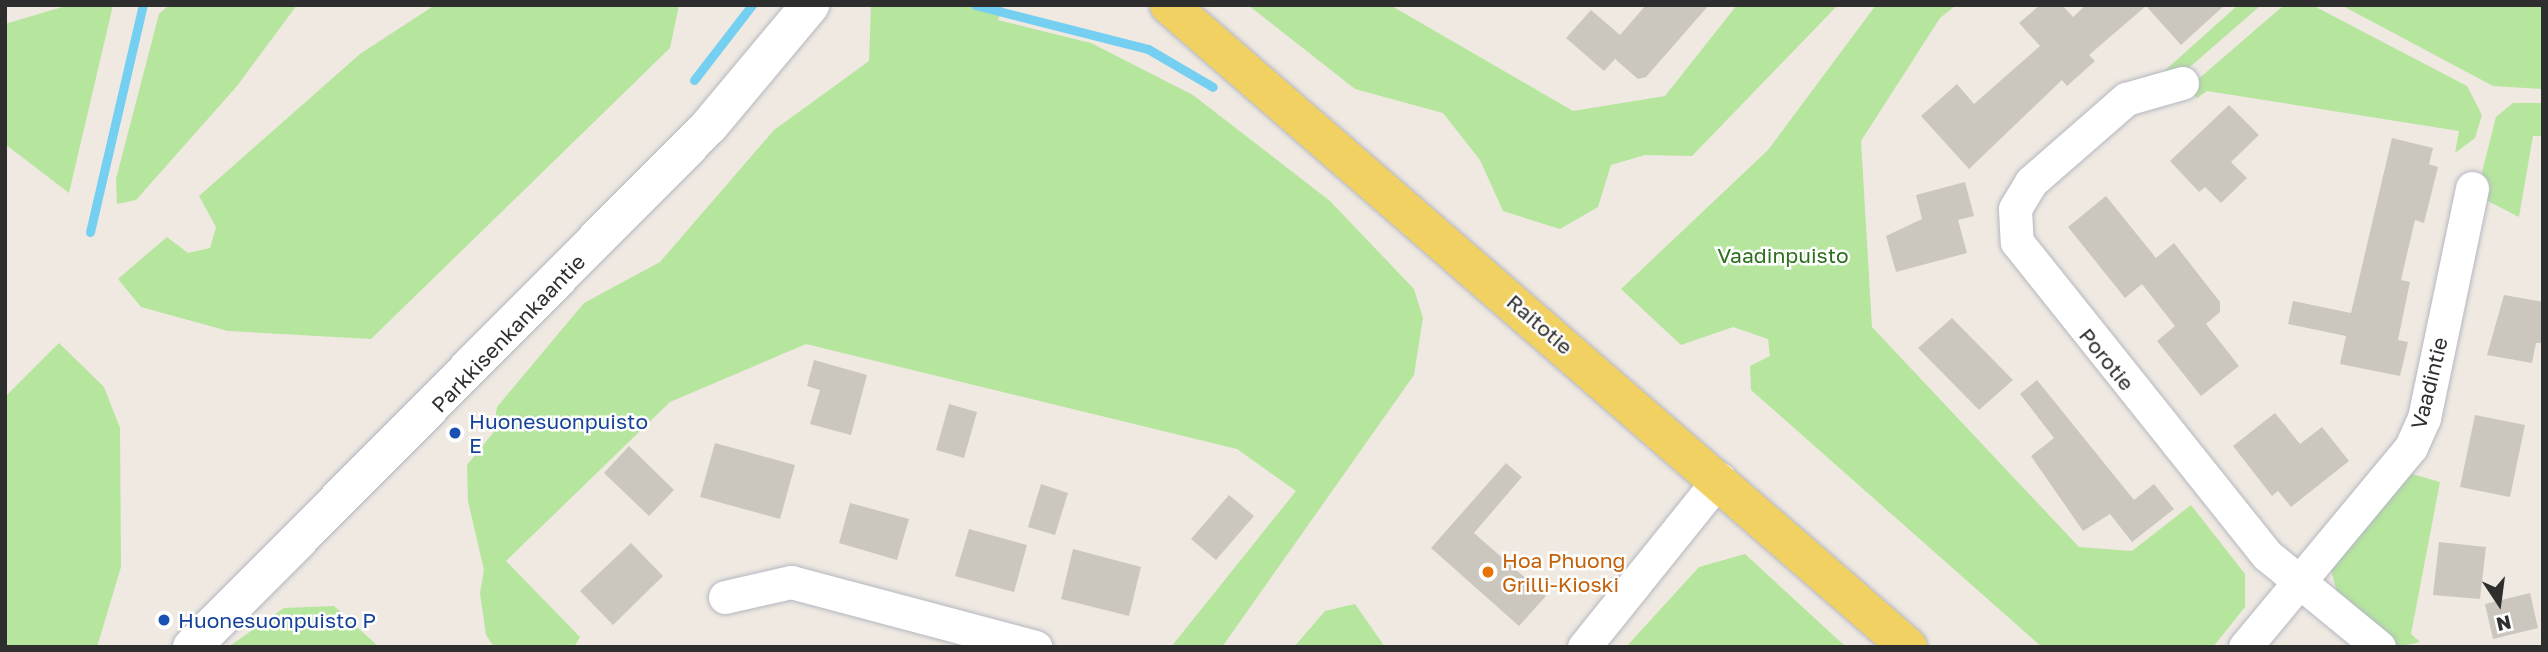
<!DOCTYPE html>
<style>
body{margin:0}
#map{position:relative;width:2548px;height:652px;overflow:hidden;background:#efe9e1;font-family:"Golos Text",sans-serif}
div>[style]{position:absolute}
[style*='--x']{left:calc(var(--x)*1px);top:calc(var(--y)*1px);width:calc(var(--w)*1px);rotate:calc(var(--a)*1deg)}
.green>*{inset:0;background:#b6e59e}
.stream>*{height:9px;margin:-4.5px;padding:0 4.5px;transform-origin:4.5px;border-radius:4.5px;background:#75cff0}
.building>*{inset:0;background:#cbc7bf}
.roads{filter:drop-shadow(0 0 2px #b4b7c1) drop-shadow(0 0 2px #b4b7c1)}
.street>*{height:33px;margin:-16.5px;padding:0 16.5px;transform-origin:16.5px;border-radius:16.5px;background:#fff}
.secondary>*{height:38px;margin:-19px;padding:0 19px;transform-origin:19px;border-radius:19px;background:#fff}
.primary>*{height:38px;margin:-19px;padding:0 19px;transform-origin:19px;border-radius:19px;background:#f2d163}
.dots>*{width:19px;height:19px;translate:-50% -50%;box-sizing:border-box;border:4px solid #fff;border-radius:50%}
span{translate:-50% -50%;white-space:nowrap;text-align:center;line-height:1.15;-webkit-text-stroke:5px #fff;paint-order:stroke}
.park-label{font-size:21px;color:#2c6e1b}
.street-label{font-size:21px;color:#2e2e2e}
.transit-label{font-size:21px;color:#164399}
.left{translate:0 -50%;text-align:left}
.food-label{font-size:21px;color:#c56008}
.frame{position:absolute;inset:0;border:7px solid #2e2e2e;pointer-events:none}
.north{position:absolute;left:2464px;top:568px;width:70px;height:70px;-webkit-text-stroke:5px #fff;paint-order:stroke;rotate:167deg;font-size:19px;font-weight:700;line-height:28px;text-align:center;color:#2e2e2e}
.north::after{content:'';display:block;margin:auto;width:24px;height:32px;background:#2e2e2e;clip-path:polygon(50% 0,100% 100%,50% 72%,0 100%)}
</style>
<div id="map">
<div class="green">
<i style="clip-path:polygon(69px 5px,113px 5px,69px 193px,5px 144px,5px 24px)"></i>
<i style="clip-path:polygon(169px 5px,297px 5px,237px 86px,136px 200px,117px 204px,116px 179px,159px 14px)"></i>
<i style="clip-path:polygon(435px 5px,679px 5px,670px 48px,371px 339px,228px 331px,141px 307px,118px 279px,167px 237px,188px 253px,210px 248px,216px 227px,199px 196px,360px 54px)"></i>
<i style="clip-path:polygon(871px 5px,1004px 5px,998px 20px,1091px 43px,1193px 95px,1330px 201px,1414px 289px,1423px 318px,1414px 375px,1222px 647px,1171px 647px,1296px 491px,1237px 449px,806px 344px,670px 402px,506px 561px,580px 637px,574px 647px,494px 647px,486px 635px,480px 593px,484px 570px,468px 501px,467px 465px,493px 433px,497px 407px,584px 303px,660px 262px,774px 130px,869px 61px)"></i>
<i style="clip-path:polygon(1248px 5px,1390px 5px,1573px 111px,1665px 96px,1737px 5px,1838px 5px,1692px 156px,1645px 155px,1611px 165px,1598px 207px,1560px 229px,1503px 211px,1480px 160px,1443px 113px,1355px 89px)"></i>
<i style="clip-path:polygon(1876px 5px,1956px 5px,1940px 18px,1861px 141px,1872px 327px,2079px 547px,2132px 551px,2191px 505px,2245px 574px,2245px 607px,2213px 647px,2042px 647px,1751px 390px,1750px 366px,1770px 356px,1768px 339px,1733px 327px,1681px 345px,1621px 289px,1768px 150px)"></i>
<i style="clip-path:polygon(2238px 5px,2261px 5px,2175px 80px,2161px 74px)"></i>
<i style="clip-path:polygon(2284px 5px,2312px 5px,2467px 86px,2482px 115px,2475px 138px,2455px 153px,2459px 131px,2207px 91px,2197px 98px,2188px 88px)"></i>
<i style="clip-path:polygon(2341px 5px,2543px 5px,2543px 89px,2493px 86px)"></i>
<i style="clip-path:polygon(2513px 103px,2543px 103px,2543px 136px,2533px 136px,2519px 217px,2480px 197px,2479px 184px,2496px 117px)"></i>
<i style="clip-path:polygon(59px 343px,104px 387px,120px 428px,121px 567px,97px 647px,5px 647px,5px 397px)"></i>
<i style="clip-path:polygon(2409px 473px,2440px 482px,2411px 634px,2420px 642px,2397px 647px,2338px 596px,2331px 570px)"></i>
<i style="clip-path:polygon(1745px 554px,1846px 647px,1626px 647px,1699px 567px)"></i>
<i style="clip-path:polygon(1355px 604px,1385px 647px,1294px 647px,1325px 611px)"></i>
<i style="clip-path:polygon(334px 606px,379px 647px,228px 647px,284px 608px)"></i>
</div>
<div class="stream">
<i style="--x:975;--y:5;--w:179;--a:14.3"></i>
<i style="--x:1148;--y:49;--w:75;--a:30.3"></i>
<i style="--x:694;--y:80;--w:95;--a:-52.3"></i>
<i style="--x:90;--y:232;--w:233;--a:-76.9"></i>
</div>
<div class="building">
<i style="clip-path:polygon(1646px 5px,1709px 5px,1646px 77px,1638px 79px,1615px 59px,1604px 71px,1566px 38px,1591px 10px,1620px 35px)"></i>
<i style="clip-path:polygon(2040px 5px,2062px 5px,2073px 17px,2086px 5px,2225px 5px,2181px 45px,2146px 6px,2089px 55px,2095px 61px,2067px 86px,2062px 80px,1969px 169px,1921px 116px,1957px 84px,1974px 104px,2040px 46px,2019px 23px)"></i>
<i style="clip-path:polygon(2229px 105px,2259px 135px,2231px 162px,2247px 178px,2221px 203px,2205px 187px,2199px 192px,2170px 161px)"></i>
<i style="clip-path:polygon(2392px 138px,2433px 148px,2429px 164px,2438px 167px,2424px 223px,2415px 220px,2401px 280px,2410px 282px,2398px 340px,2408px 342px,2400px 376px,2340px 364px,2346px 336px,2288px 324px,2293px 301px,2351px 313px)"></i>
<i style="clip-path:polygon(1965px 182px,1974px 216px,1958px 220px,1967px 253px,1896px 272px,1886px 236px,1922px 219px,1916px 195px)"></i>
<i style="clip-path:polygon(2106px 196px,2156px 258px,2174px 243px,2220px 302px,2220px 312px,2206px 324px,2239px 366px,2201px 396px,2157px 341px,2175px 326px,2142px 284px,2125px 298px,2068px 227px)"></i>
<i style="clip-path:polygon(2504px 295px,2543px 302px,2543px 343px,2536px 343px,2532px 363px,2487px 355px)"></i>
<i style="clip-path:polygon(1952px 318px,2013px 380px,1979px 410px,1918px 348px)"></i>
<i style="clip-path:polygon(814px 360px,867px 375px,851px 435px,810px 424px,820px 390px,807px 386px)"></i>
<i style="clip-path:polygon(2037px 380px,2134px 500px,2154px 484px,2174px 509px,2132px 542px,2110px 514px,2083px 531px,2031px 456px,2054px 438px,2020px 394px)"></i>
<i style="clip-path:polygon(949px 404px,977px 412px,964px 458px,936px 450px)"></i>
<i style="clip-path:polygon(2275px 413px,2300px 444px,2322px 427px,2349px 461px,2291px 507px,2278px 491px,2272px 496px,2233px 446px)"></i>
<i style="clip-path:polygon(2475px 415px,2525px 425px,2510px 497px,2460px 487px)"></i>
<i style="clip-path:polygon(715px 443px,795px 465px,780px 519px,700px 497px)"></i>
<i style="clip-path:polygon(629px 446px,674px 490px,649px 516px,604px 473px)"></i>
<i style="clip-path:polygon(1506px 463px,1522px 477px,1474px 533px,1546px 596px,1519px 626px,1431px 548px)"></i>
<i style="clip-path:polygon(1041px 484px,1068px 493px,1055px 535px,1028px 527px)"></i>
<i style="clip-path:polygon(1229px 495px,1254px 516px,1216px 560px,1191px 539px)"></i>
<i style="clip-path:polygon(850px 503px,909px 519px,897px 560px,839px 543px)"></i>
<i style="clip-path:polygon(969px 529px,1027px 545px,1014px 592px,955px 576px)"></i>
<i style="clip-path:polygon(2439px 542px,2486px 547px,2480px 599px,2433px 595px)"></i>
<i style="clip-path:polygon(631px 543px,663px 576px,613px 625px,580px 591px)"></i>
<i style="clip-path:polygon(1073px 549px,1141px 567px,1129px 616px,1061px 599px)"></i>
<i style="clip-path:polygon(2530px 593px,2538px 628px,2493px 639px,2485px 604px)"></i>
</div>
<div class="roads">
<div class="street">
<i style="--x:2182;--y:83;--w:58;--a:164.1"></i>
<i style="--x:2126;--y:99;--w:126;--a:138.9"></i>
<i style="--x:2031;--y:182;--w:31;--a:121"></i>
<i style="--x:2015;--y:209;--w:33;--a:87"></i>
<i style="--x:2017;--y:242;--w:401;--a:51.4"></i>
<i style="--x:2267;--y:555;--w:145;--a:39.4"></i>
<i style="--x:725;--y:597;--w:68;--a:-12.8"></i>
<i style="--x:791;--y:582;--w:253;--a:14.9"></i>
<i style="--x:1584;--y:647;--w:216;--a:-51.2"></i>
<i style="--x:2245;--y:647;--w:260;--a:-50.3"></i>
<i style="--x:2411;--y:447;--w:32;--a:-66"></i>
<i style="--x:2424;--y:418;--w:235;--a:-78.2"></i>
</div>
<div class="secondary">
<i style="--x:192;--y:647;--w:734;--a:-45.22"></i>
<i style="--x:709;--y:126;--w:158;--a:-50.1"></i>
</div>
<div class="primary">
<i style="--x:1169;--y:5;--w:979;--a:40.98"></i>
</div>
</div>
<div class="dots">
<i style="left:455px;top:433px;background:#1a4fb4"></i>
<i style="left:1488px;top:572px;background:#e8710a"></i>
<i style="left:164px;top:620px;background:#1a4fb4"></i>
</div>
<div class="park-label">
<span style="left:1783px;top:255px">Vaadinpuisto</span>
</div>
<div class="street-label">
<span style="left:1540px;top:324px;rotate:41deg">Raitotie</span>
<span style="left:508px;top:333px;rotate:-46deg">Parkkisenkankaantie</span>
<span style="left:2107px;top:359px;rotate:51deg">Porotie</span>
<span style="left:2429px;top:383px;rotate:-76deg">Vaadintie</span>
</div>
<div class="transit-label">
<span class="left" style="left:469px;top:433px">Huonesuonpuisto<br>E</span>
<span class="left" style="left:178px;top:620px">Huonesuonpuisto P</span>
</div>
<div class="food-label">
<span class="left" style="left:1502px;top:572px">Hoa Phuong<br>Grilli-Kioski</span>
</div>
<div class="frame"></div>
<div class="north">N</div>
</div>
